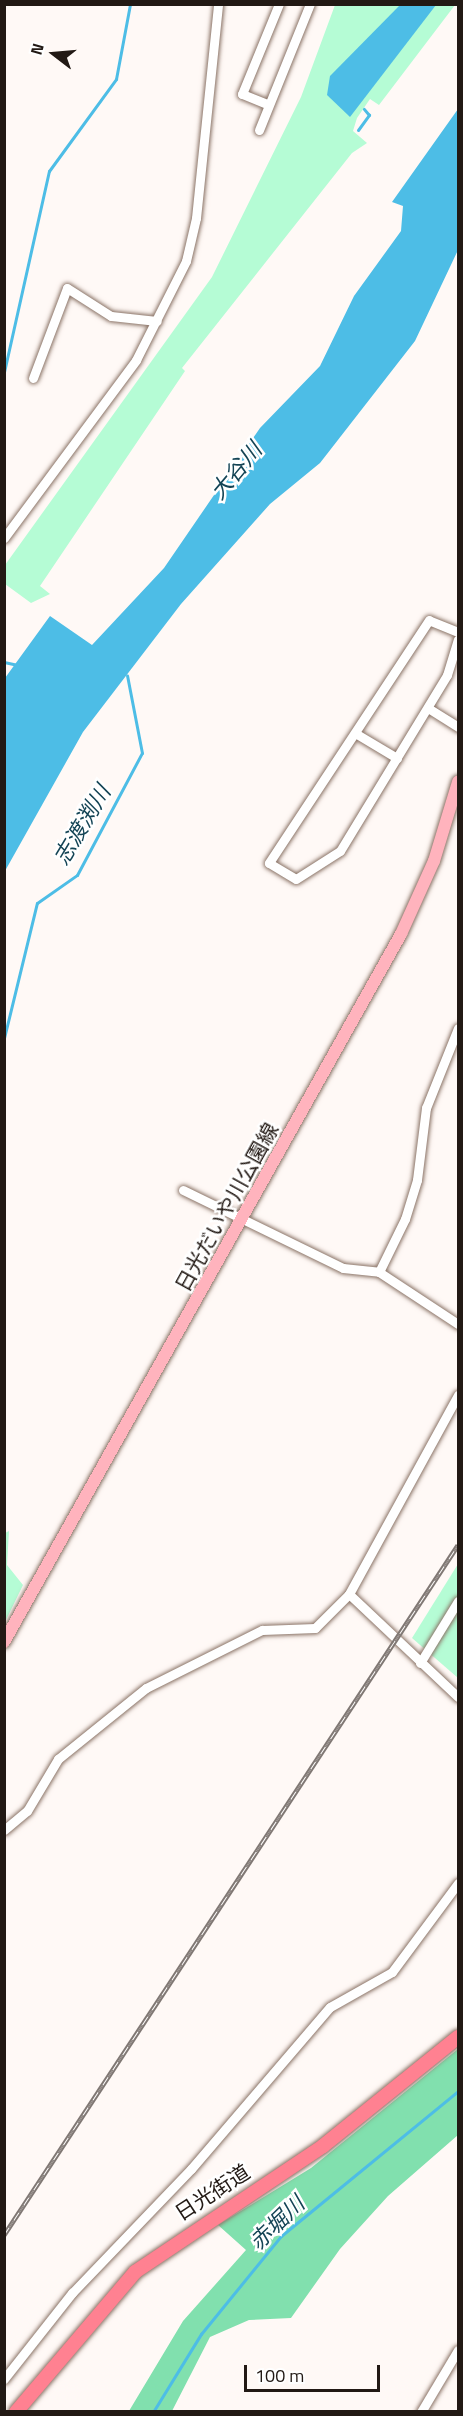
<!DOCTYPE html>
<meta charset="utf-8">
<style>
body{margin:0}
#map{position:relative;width:463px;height:2416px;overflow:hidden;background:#fff9f6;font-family:"Titillium Web","Noto Sans JP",sans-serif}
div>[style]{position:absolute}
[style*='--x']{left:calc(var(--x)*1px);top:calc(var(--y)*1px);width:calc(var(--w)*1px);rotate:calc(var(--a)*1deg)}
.green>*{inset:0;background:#b5fcd5}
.forest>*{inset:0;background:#81e0ae}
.water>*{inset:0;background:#4dbde6}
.stream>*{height:3px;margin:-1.5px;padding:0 1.5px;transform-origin:1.5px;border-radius:1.5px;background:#4dbde6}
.roads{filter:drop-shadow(0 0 2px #8b7467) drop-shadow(0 0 2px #8b7467)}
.minor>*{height:9px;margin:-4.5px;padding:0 4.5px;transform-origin:4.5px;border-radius:4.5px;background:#fff}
.major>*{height:12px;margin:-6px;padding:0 6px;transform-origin:6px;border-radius:6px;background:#ffb3bd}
.highway>*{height:14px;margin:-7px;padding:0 7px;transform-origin:7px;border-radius:7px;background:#ff8191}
.rail>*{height:5px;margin-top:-2.5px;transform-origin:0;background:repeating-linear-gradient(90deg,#fff 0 9px,#807874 0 18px);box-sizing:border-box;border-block:2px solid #807874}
span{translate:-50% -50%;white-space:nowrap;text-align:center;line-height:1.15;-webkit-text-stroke:5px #fff;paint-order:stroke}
.street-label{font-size:21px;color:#221914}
.water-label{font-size:22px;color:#144455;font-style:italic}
.frame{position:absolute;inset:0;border:6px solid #221914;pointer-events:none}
.north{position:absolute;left:24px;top:24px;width:60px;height:60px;-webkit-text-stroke:4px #fff;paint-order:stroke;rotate:286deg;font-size:16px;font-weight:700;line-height:24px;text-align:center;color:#221914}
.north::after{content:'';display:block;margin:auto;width:21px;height:27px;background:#221914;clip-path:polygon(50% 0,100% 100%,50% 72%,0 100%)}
.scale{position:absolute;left:244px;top:2365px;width:136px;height:27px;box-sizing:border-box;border:3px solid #221914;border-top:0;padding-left:8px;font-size:18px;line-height:21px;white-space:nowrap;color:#221914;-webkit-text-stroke:4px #fff;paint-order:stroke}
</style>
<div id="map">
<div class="green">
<i style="clip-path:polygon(335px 5px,455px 5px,379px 105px,370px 99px,357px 118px,353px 131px,367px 143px,352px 153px,182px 368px,185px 371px,40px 586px,50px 594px,31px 603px,5px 584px,5px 565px,212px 277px,301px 97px)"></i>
<i style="clip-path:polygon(9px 1531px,7px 1565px,23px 1585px,5px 1622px,5px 1533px)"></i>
<i style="clip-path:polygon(458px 1564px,458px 1678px,412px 1638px)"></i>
</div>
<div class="forest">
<i style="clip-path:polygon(458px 2049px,458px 2135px,388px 2196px,340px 2249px,291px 2318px,249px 2320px,210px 2337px,172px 2411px,129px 2411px,183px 2321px,246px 2250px,218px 2225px,311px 2168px)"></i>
</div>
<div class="water">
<i style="clip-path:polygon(400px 5px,436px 5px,350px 117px,327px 95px,330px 76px)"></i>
<i style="clip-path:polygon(458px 109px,458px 250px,415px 341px,320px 463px,270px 504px,181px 604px,83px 732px,5px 871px,5px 678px,50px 616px,92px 645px,164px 568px,260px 428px,320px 366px,354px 296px,401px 231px,403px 206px,392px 202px)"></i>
</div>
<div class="stream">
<i style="--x:358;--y:130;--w:19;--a:-54"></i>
<i style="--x:369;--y:115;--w:8;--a:-130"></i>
<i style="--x:4;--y:372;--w:206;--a:-77.4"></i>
<i style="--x:49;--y:171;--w:114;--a:-53.9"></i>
<i style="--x:116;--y:79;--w:76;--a:-79.4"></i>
<i style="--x:4;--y:662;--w:14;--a:12"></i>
<i style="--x:4;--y:1038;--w:139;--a:-76.3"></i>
<i style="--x:37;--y:903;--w:49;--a:-35"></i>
<i style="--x:77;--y:875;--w:138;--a:-62"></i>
<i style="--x:142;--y:753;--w:79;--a:-100.9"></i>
<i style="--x:153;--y:2412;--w:92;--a:-58.4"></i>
<i style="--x:201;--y:2334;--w:127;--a:-50.8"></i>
<i style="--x:281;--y:2236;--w:229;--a:-39.3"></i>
</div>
<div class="roads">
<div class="minor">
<i style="--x:267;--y:104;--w:27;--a:-158"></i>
<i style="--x:242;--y:94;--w:97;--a:-67.7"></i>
<i style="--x:259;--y:130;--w:136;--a:-68"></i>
<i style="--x:33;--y:378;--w:96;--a:-69.3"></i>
<i style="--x:67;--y:288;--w:52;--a:32.5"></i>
<i style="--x:111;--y:316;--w:46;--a:6.2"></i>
<i style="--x:4;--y:538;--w:222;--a:-53.4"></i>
<i style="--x:136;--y:360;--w:111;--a:-63.2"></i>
<i style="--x:186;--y:261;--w:44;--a:-76.9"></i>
<i style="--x:196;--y:218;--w:215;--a:-84.1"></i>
<i style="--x:458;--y:632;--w:31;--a:-158"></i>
<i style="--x:429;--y:620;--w:291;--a:123.4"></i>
<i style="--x:269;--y:863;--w:31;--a:31"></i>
<i style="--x:296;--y:879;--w:52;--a:-32.5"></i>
<i style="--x:340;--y:851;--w:206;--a:-58.7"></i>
<i style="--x:447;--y:675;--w:37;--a:-73"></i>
<i style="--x:428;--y:708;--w:36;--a:32"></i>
<i style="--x:355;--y:733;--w:49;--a:30.8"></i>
<i style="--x:183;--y:1190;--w:178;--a:26"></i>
<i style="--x:343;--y:1268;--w:36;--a:6"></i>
<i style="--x:379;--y:1272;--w:95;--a:33.4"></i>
<i style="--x:379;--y:1272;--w:59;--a:-63.9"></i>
<i style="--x:405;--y:1219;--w:41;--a:-72.9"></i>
<i style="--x:417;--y:1180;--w:73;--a:-82.9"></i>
<i style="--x:426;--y:1108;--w:86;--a:-68.2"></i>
<i style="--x:349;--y:1594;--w:227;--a:-61.3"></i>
<i style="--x:420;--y:1663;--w:73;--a:-58.5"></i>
<i style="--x:4;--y:1830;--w:30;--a:-40"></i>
<i style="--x:27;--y:1811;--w:61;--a:-59.2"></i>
<i style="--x:58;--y:1759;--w:113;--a:-38.9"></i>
<i style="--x:146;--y:1688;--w:130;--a:-26.6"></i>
<i style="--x:262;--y:1630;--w:53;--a:-2.2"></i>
<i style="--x:315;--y:1628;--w:48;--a:-45"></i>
<i style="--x:349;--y:1594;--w:150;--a:43.4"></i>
<i style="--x:4;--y:2379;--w:110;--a:-51.7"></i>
<i style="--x:72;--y:2293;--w:172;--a:-46.2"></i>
<i style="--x:191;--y:2169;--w:213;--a:-49.4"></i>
<i style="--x:330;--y:2007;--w:71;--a:-29.4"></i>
<i style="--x:392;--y:1972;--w:111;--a:-53.4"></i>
<i style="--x:421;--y:2412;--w:72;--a:-59.2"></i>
</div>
<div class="major">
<i style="--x:4;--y:1642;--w:812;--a:-60.72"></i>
<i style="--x:401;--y:934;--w:80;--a:-65.7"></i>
<i style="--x:434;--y:861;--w:83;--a:-73.1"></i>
</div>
<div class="highway">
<i style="--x:16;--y:2412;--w:184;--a:-49.6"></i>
<i style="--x:135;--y:2272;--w:226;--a:-33.8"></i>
<i style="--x:323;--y:2146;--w:174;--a:-38.9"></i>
</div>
</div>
<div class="rail">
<i style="--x:4;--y:2235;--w:826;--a:-56.66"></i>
</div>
<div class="street-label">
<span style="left:226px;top:1207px;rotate:-61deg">日光だいや川公園線</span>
<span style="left:212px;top:2192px;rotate:-33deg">日光街道</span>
</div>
<div class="water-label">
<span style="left:236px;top:471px;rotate:-50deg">大谷川</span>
<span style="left:82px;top:825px;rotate:-59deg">志渡渕川</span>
<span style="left:277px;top:2223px;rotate:-44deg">赤堀川</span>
</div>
<div class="frame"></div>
<div class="north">N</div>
<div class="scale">100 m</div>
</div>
